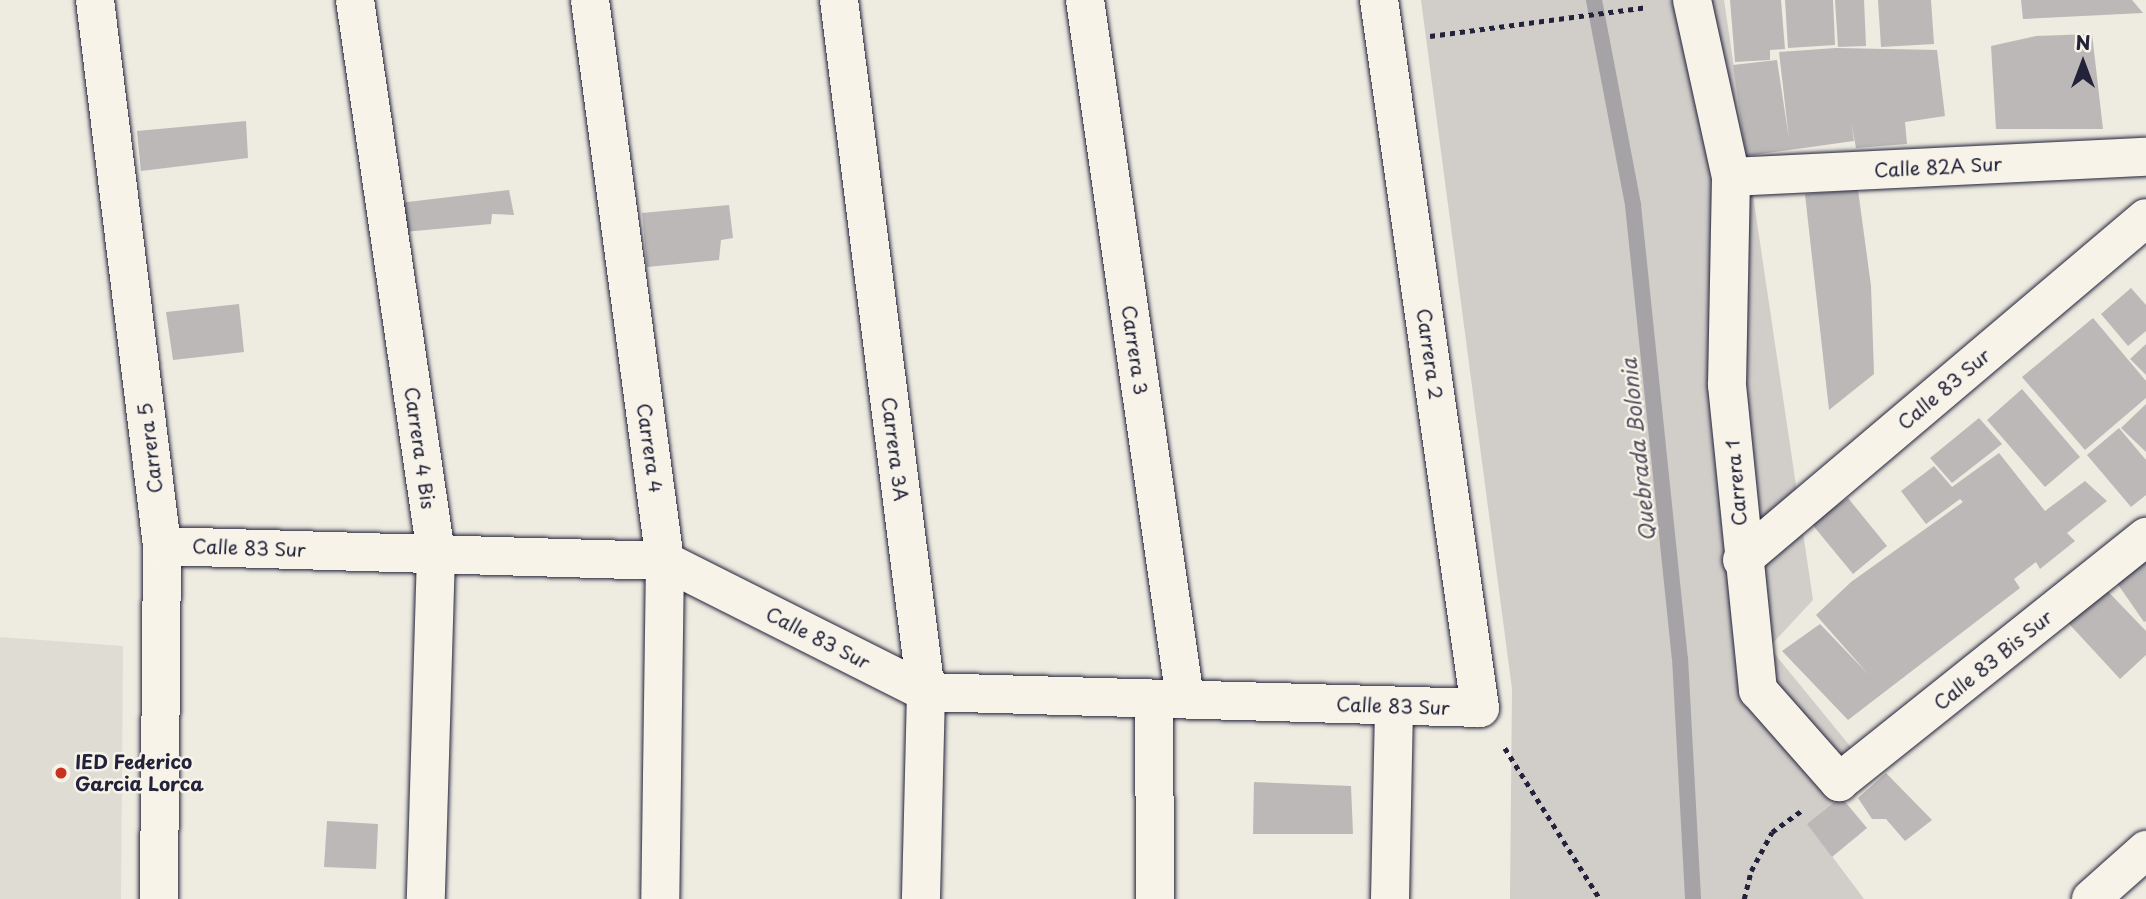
<!DOCTYPE html>
<style>
body{margin:0}
#map{position:relative;width:2146px;height:899px;overflow:hidden;background:#eeebe1;font-family:"Playpen Sans",sans-serif}
div>[style]{position:absolute}
[style*='--x']{left:calc(var(--x)*1px);top:calc(var(--y)*1px);width:calc(var(--w)*1px);rotate:calc(var(--a)*1deg)}
.built>*{inset:0;background:#dfdcd4}
.green>*{inset:0;background:#d1cdc9}
.stream>*{height:16px;margin:-8px;padding:0 8px;transform-origin:8px;border-radius:8px;background:#a6a3a6}
.building>*{inset:0;background:#bbb8b7}
.path>*{height:4.5px;margin-top:-2.25px;transform-origin:0;background:repeating-linear-gradient(90deg,#22223b 0 5px,transparent 0 10px)}
.roads{filter:drop-shadow(0 0 2px #22223b) drop-shadow(0 0 2px #22223b)}
.minor>*{height:38px;margin:-19px;padding:0 19px;transform-origin:19px;border-radius:19px;background:#f7f3e8}
.dots>*{width:19px;height:19px;translate:-50% -50%;box-sizing:border-box;border:4px solid #f7f3e8;border-radius:50%}
span{translate:-50% -50%;white-space:nowrap;text-align:center;line-height:1.15;-webkit-text-stroke:5px #f7f3e8;paint-order:stroke}
.street-label{font-size:19px;color:#22223b}
.poi-label{font-size:19px;color:#22223b;font-weight:700}
.left{translate:0 -50%;text-align:left}
.water-label{font-size:21px;color:#504f60;font-style:italic}
.north{position:absolute;left:2048px;top:28px;width:70px;height:70px;-webkit-text-stroke:5px #f7f3e8;paint-order:stroke;rotate:0deg;font-size:19px;font-weight:700;line-height:28px;text-align:center;color:#22223b}
.north::after{content:'';display:block;margin:auto;width:24px;height:32px;background:#22223b;clip-path:polygon(50% 0,100% 100%,50% 72%,0 100%)}
</style>
<div id="map">
<div class="built">
<i style="clip-path:polygon(0 637px,123px 646px,121px 899px,0 899px)"></i>
</div>
<div class="green">
<i style="clip-path:polygon(1421px 0,1724px 0,1813px 600px,1769px 647px,1872px 773px,1808px 824px,1864px 899px,1510px 899px,1512px 689px)"></i>
</div>
<div class="stream">
<i style="--x:1594;--y:0;--w:209;--a:79.2"></i>
<i style="--x:1633;--y:205;--w:455;--a:84.1"></i>
<i style="--x:1680;--y:658;--w:241;--a:86.9"></i>
</div>
<div class="building">
<i style="clip-path:polygon(1730px 0,1781px 0,1785px 49px,1770px 50px,1770px 60px,1735px 62px)"></i>
<i style="clip-path:polygon(1785px 0,1833px 0,1835px 45px,1788px 48px)"></i>
<i style="clip-path:polygon(1835px 0,1864px 0,1866px 46px,1838px 47px)"></i>
<i style="clip-path:polygon(1878px 0,1931px 0,1934px 44px,1881px 47px)"></i>
<i style="clip-path:polygon(2021px 0,2132px 0,2143px 13px,2023px 19px)"></i>
<i style="clip-path:polygon(2092px 34px,2103px 129px,1996px 129px,1991px 46px,2036px 36px)"></i>
<i style="clip-path:polygon(1836px 48px,1937px 50px,1945px 116px,1905px 122px,1907px 144px,1856px 148px,1851px 122px,1854px 141px,1746px 156px,1733px 65px,1777px 60px,1789px 139px,1779px 52px)"></i>
<i style="clip-path:polygon(246px 121px,248px 158px,141px 171px,137px 131px)"></i>
<i style="clip-path:polygon(509px 190px,514px 215px,492px 214px,491px 224px,404px 232px,399px 203px)"></i>
<i style="clip-path:polygon(1858px 190px,1871px 286px,1874px 374px,1829px 410px,1805px 194px)"></i>
<i style="clip-path:polygon(729px 205px,733px 238px,721px 240px,719px 260px,647px 267px,642px 213px)"></i>
<i style="clip-path:polygon(2131px 288px,2146px 305px,2146px 331px,2128px 346px,2101px 314px)"></i>
<i style="clip-path:polygon(239px 304px,244px 352px,173px 360px,166px 312px)"></i>
<i style="clip-path:polygon(2093px 318px,2146px 381px,2146px 398px,2085px 450px,2022px 377px)"></i>
<i style="clip-path:polygon(2146px 344px,2146px 375px,2130px 359px)"></i>
<i style="clip-path:polygon(2022px 389px,2080px 457px,2045px 487px,1987px 420px)"></i>
<i style="clip-path:polygon(2146px 404px,2146px 452px,2121px 428px)"></i>
<i style="clip-path:polygon(1979px 418px,2002px 444px,1952px 483px,1930px 458px)"></i>
<i style="clip-path:polygon(2119px 428px,2146px 460px,2146px 495px,2131px 507px,2087px 455px)"></i>
<i style="clip-path:polygon(1999px 453px,2045px 511px,2085px 481px,2107px 501px,2067px 533px,2075px 541px,2040px 569px,2036px 562px,2014px 579px,2020px 588px,1848px 720px,1782px 651px,1820px 624px,1869px 675px,1816px 615px,1851px 582px,1963px 502px,1960px 499px,1926px 524px,1901px 491px,1934px 466px,1952px 487px)"></i>
<i style="clip-path:polygon(1848px 498px,1887px 546px,1853px 574px,1811px 523px)"></i>
<i style="clip-path:polygon(2146px 548px,2146px 621px,2144px 622px,2110px 573px)"></i>
<i style="clip-path:polygon(2096px 579px,2146px 631px,2146px 655px,2120px 679px,2059px 613px)"></i>
<i style="clip-path:polygon(1886px 773px,1932px 820px,1905px 841px,1886px 819px,1872px 819px,1858px 798px)"></i>
<i style="clip-path:polygon(1254px 782px,1351px 786px,1353px 834px,1253px 834px)"></i>
<i style="clip-path:polygon(1841px 797px,1867px 828px,1832px 857px,1807px 824px)"></i>
<i style="clip-path:polygon(327px 821px,378px 824px,376px 869px,324px 867px)"></i>
</div>
<div class="path">
<i style="--x:1430;--y:36;--w:218;--a:-7.6"></i>
<i style="--x:1505;--y:748;--w:178;--a:57.8"></i>
<i style="--x:1744;--y:899;--w:29;--a:-76"></i>
<i style="--x:1751;--y:871;--w:44;--a:-61.7"></i>
<i style="--x:1772;--y:832;--w:37;--a:-36"></i>
</div>
<div class="roads">
<div class="minor">
<i style="--x:95;--y:0;--w:550;--a:83"></i>
<i style="--x:162;--y:546;--w:353;--a:90.5"></i>
<i style="--x:355;--y:0;--w:560;--a:81.68"></i>
<i style="--x:436;--y:554;--w:345;--a:91.7"></i>
<i style="--x:590;--y:0;--w:566;--a:82.39"></i>
<i style="--x:665;--y:561;--w:338;--a:90.8"></i>
<i style="--x:839;--y:0;--w:697;--a:82.83"></i>
<i style="--x:926;--y:692;--w:207;--a:91.4"></i>
<i style="--x:1085;--y:0;--w:706;--a:81.86"></i>
<i style="--x:1692;--y:0;--w:181;--a:77.6"></i>
<i style="--x:1731;--y:177;--w:208;--a:91.1"></i>
<i style="--x:1727;--y:385;--w:307;--a:84.2"></i>
<i style="--x:1758;--y:690;--w:123;--a:48.6"></i>
<i style="--x:1839;--y:782;--w:393;--a:-38.6"></i>
<i style="--x:1731;--y:177;--w:415;--a:-2.8"></i>
<i style="--x:162;--y:546;--w:503;--a:1.71"></i>
<i style="--x:665;--y:561;--w:292;--a:26.7"></i>
<i style="--x:926;--y:692;--w:554;--a:1.65"></i>
<i style="--x:1480;--y:708;--w:715;--a:-98.12"></i>
<i style="--x:1742;--y:560;--w:529;--a:-40.25"></i>
<i style="--x:1154;--y:699;--w:200;--a:89.7"></i>
<i style="--x:1390;--y:899;--w:193;--a:-88.8"></i>
<i style="--x:2091;--y:899;--w:74;--a:-41.7"></i>
</div>
</div>
<div class="dots">
<i style="left:61px;top:773px;background:#c8321e"></i>
</div>
<div class="street-label">
<span style="left:1938px;top:167px;rotate:-3deg">Calle 82A Sur</span>
<span style="left:1135px;top:350px;rotate:82deg">Carrera 3</span>
<span style="left:1430px;top:354px;rotate:82deg">Carrera 2</span>
<span style="left:1944px;top:389px;rotate:-40deg">Calle 83 Sur</span>
<span style="left:150px;top:448px;rotate:-97deg">Carrera 5</span>
<span style="left:420px;top:448px;rotate:82deg">Carrera 4 Bis</span>
<span style="left:650px;top:448px;rotate:82deg">Carrera 4</span>
<span style="left:895px;top:449px;rotate:83deg">Carrera 3A</span>
<span style="left:1736px;top:483px;rotate:-95deg">Carrera 1</span>
<span style="left:249px;top:548px;rotate:2deg">Calle 83 Sur</span>
<span style="left:818px;top:638px;rotate:27deg">Calle 83 Sur</span>
<span style="left:1993px;top:660px;rotate:-39deg">Calle 83 Bis Sur</span>
<span style="left:1393px;top:706px;rotate:2deg">Calle 83 Sur</span>
</div>
<div class="poi-label">
<span class="left" style="left:75px;top:773px">IED Federico<br>Garcia Lorca</span>
</div>
<div class="water-label">
<span style="left:1637px;top:450px;rotate:-96deg">Quebrada Bolonia</span>
</div>
<div class="north">N</div>
</div>
